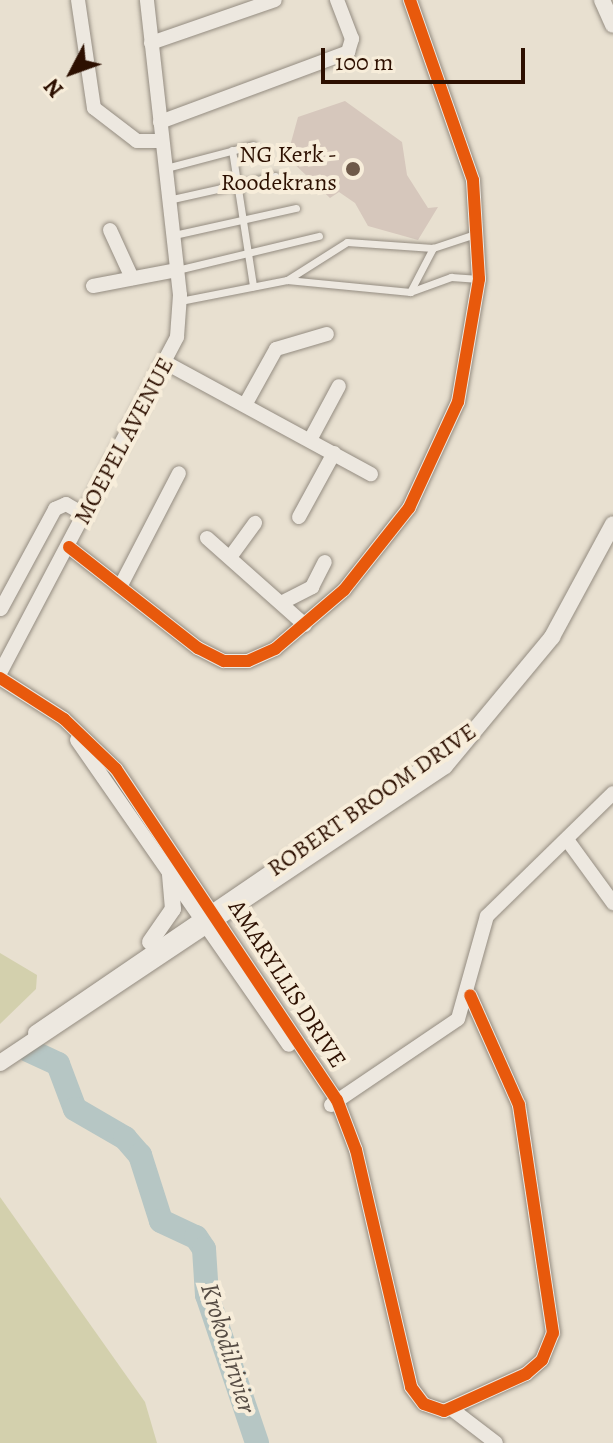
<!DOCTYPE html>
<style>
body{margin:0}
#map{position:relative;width:613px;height:1443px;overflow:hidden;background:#e8e0d0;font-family:Alegreya,serif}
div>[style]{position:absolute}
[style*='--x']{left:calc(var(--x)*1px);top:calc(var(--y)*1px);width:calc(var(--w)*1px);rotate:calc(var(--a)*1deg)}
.green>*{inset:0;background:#d3d0ad}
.river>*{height:24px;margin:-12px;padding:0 12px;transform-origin:12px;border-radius:12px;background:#b6c6c4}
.building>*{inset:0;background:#d6c7bc}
.roads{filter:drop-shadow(0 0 2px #948c81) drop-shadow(0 0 2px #948c81)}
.service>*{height:7px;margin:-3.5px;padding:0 3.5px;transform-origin:3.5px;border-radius:3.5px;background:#ede8e0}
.minor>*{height:14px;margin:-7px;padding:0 7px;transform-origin:7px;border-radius:7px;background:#ede8e0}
.tertiary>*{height:16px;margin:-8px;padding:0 8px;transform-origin:8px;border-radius:8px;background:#ede8e0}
.cycleway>*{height:12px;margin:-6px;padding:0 6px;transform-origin:6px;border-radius:6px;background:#e8590c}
.dots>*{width:22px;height:22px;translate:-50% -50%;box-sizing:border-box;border:4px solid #f7edda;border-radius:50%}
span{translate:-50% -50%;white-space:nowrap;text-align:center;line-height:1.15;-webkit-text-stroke:8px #f7edda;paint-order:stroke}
.poi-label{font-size:24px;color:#2d1001}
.right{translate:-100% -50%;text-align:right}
.street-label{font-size:24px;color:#2d1001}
.water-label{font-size:26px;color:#564c44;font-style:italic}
.north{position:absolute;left:32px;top:32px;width:80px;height:80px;-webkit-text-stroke:6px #f7edda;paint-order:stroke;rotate:229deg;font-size:22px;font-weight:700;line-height:32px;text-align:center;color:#2d1001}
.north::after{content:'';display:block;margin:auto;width:28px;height:36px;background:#2d1001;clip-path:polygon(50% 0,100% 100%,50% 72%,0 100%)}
.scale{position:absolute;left:321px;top:48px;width:204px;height:36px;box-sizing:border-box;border:4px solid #2d1001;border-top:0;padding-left:10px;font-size:24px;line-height:28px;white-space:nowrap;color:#2d1001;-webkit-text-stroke:6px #f7edda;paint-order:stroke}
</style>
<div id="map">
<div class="green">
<i style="clip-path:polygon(0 953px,37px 975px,36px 989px,0 1024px)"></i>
<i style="clip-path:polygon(0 1197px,145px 1402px,157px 1443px,0 1443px)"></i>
</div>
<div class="river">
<i style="--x:28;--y:1050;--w:33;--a:25"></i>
<i style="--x:58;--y:1064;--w:48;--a:69.3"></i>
<i style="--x:75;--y:1109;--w:58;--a:30.1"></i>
<i style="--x:125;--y:1138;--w:23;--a:49"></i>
<i style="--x:140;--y:1155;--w:69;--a:72.3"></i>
<i style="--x:161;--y:1221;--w:38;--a:25"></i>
<i style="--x:196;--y:1237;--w:14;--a:56"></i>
<i style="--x:204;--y:1249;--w:46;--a:86.3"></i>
<i style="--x:207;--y:1295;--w:156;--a:71.3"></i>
</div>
<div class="building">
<i style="clip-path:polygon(345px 101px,402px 142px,407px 175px,428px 208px,438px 207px,418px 240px,368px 226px,355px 203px,339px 192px,330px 198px,287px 157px,298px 117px)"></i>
</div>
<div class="roads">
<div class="service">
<i style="--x:232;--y:150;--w:138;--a:81.2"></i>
<i style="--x:166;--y:168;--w:90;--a:-14.8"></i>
<i style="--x:168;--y:200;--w:110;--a:-12.6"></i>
<i style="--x:174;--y:235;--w:125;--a:-12.5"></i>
<i style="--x:177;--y:270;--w:146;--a:-13.5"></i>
<i style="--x:287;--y:280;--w:71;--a:-32.3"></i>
<i style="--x:347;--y:242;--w:86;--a:4"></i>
<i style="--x:433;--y:248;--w:44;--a:-18.4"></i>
<i style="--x:410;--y:292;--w:50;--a:-62.4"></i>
<i style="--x:180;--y:301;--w:109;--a:-11.1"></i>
<i style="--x:287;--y:280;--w:124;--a:5.6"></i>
<i style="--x:410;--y:292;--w:44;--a:-20.1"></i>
<i style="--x:451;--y:277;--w:28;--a:4"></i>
</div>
<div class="minor">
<i style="--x:78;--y:0;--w:109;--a:81.6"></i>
<i style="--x:94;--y:108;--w:54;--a:37.5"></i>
<i style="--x:137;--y:141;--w:24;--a:0"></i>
<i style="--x:151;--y:43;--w:131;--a:-19.1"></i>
<i style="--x:160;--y:122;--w:201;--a:-20.4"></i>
<i style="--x:348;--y:52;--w:14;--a:-73"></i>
<i style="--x:352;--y:39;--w:42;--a:-111"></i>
<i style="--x:110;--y:230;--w:53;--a:65.4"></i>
<i style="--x:93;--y:286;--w:86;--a:-10.8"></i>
<i style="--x:168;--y:364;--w:231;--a:28.5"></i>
<i style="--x:245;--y:405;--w:64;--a:-61"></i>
<i style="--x:276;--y:349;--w:53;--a:-16.4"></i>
<i style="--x:310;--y:440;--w:61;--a:-61.8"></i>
<i style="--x:299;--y:517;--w:73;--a:-61.3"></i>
<i style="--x:207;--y:538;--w:131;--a:41.6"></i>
<i style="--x:69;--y:547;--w:164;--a:38.1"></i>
<i style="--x:198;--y:648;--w:29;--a:27"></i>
<i style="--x:224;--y:661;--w:24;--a:0"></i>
<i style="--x:248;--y:661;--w:30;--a:-24"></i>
<i style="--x:275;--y:649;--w:91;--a:-40.5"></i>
<i style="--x:344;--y:590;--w:105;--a:-51.6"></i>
<i style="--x:409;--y:508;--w:117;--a:-65.2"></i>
<i style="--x:458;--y:402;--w:125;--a:-80.3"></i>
<i style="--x:479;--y:279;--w:99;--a:-93.5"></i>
<i style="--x:473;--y:180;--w:191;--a:-109.3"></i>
<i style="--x:231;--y:556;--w:41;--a:-54"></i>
<i style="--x:120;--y:587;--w:128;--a:-62.6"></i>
<i style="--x:283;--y:602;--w:33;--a:-27"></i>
<i style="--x:312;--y:587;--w:28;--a:-63"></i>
<i style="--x:1;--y:609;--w:114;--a:-61.6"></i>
<i style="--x:55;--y:509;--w:12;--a:-24"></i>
<i style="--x:66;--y:504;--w:22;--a:30"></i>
<i style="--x:0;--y:673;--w:380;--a:-62.2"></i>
<i style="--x:177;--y:337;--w:42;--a:-85.9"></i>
<i style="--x:180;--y:295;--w:297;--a:-96.4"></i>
<i style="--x:0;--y:678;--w:76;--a:32.6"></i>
<i style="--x:64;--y:719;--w:72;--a:43.9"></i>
<i style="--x:116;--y:769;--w:398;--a:56.3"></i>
<i style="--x:337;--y:1100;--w:53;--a:69.2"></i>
<i style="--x:356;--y:1150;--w:243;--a:76.9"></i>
<i style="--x:411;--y:1387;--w:21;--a:53"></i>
<i style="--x:424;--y:1404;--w:21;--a:19"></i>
<i style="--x:444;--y:1411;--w:90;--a:-24.3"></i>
<i style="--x:526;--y:1374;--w:21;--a:-41"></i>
<i style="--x:542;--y:1360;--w:29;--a:-68"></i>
<i style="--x:553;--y:1333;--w:231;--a:-98.5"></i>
<i style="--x:519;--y:1105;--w:120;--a:-114"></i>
<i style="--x:77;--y:740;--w:371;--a:55.2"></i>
<i style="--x:568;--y:841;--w:77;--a:54"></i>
<i style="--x:331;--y:1105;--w:153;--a:-34.1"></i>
<i style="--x:458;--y:1019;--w:107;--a:-74.3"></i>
<i style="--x:487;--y:916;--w:176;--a:-44.3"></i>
<i style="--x:453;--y:1410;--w:54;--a:37.5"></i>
</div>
<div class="tertiary">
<i style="--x:602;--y:0;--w:27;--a:66"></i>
<i style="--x:150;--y:942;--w:40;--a:-55.1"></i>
<i style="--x:173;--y:909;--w:37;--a:-95"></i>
<i style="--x:36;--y:1033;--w:488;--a:-34.3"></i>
<i style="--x:0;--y:1063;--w:535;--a:-33.72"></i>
<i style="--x:445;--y:766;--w:168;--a:-50.3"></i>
<i style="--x:552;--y:637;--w:128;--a:-61.6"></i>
</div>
</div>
<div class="cycleway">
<i style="--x:69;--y:547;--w:164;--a:38.1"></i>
<i style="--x:198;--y:648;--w:29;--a:27"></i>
<i style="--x:224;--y:661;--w:24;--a:0"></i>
<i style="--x:248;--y:661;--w:30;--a:-24"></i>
<i style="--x:275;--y:649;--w:91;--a:-40.5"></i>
<i style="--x:344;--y:590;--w:105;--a:-51.6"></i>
<i style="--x:409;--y:508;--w:117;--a:-65.2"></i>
<i style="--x:458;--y:402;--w:125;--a:-80.3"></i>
<i style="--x:479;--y:279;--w:99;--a:-93.5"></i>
<i style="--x:473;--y:180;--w:191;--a:-109.3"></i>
<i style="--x:0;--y:678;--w:76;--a:32.6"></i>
<i style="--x:64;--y:719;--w:72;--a:43.9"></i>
<i style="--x:116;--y:769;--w:398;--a:56.3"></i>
<i style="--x:337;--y:1100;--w:53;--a:69.2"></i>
<i style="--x:356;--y:1150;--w:243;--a:76.9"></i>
<i style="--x:411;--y:1387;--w:21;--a:53"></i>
<i style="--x:424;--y:1404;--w:21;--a:19"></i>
<i style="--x:444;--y:1411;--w:90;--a:-24.3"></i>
<i style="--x:526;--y:1374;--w:21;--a:-41"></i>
<i style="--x:542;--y:1360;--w:29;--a:-68"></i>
<i style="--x:553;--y:1333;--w:231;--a:-98.5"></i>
<i style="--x:519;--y:1105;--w:120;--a:-114"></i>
</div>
<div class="dots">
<i style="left:353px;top:169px;background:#6e5949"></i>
</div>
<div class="poi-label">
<span class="right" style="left:337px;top:169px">NG Kerk -<br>Roodekrans</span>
</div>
<div class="street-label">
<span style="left:124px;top:441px;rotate:-62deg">MOEPEL AVENUE</span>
<span style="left:372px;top:800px;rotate:-35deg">ROBERT BROOM DRIVE</span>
<span style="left:287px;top:984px;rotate:57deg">AMARYLLIS DRIVE</span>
</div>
<div class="water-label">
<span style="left:228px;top:1348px;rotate:73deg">Krokodilrivier</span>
</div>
<div class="north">N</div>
<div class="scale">100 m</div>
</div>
